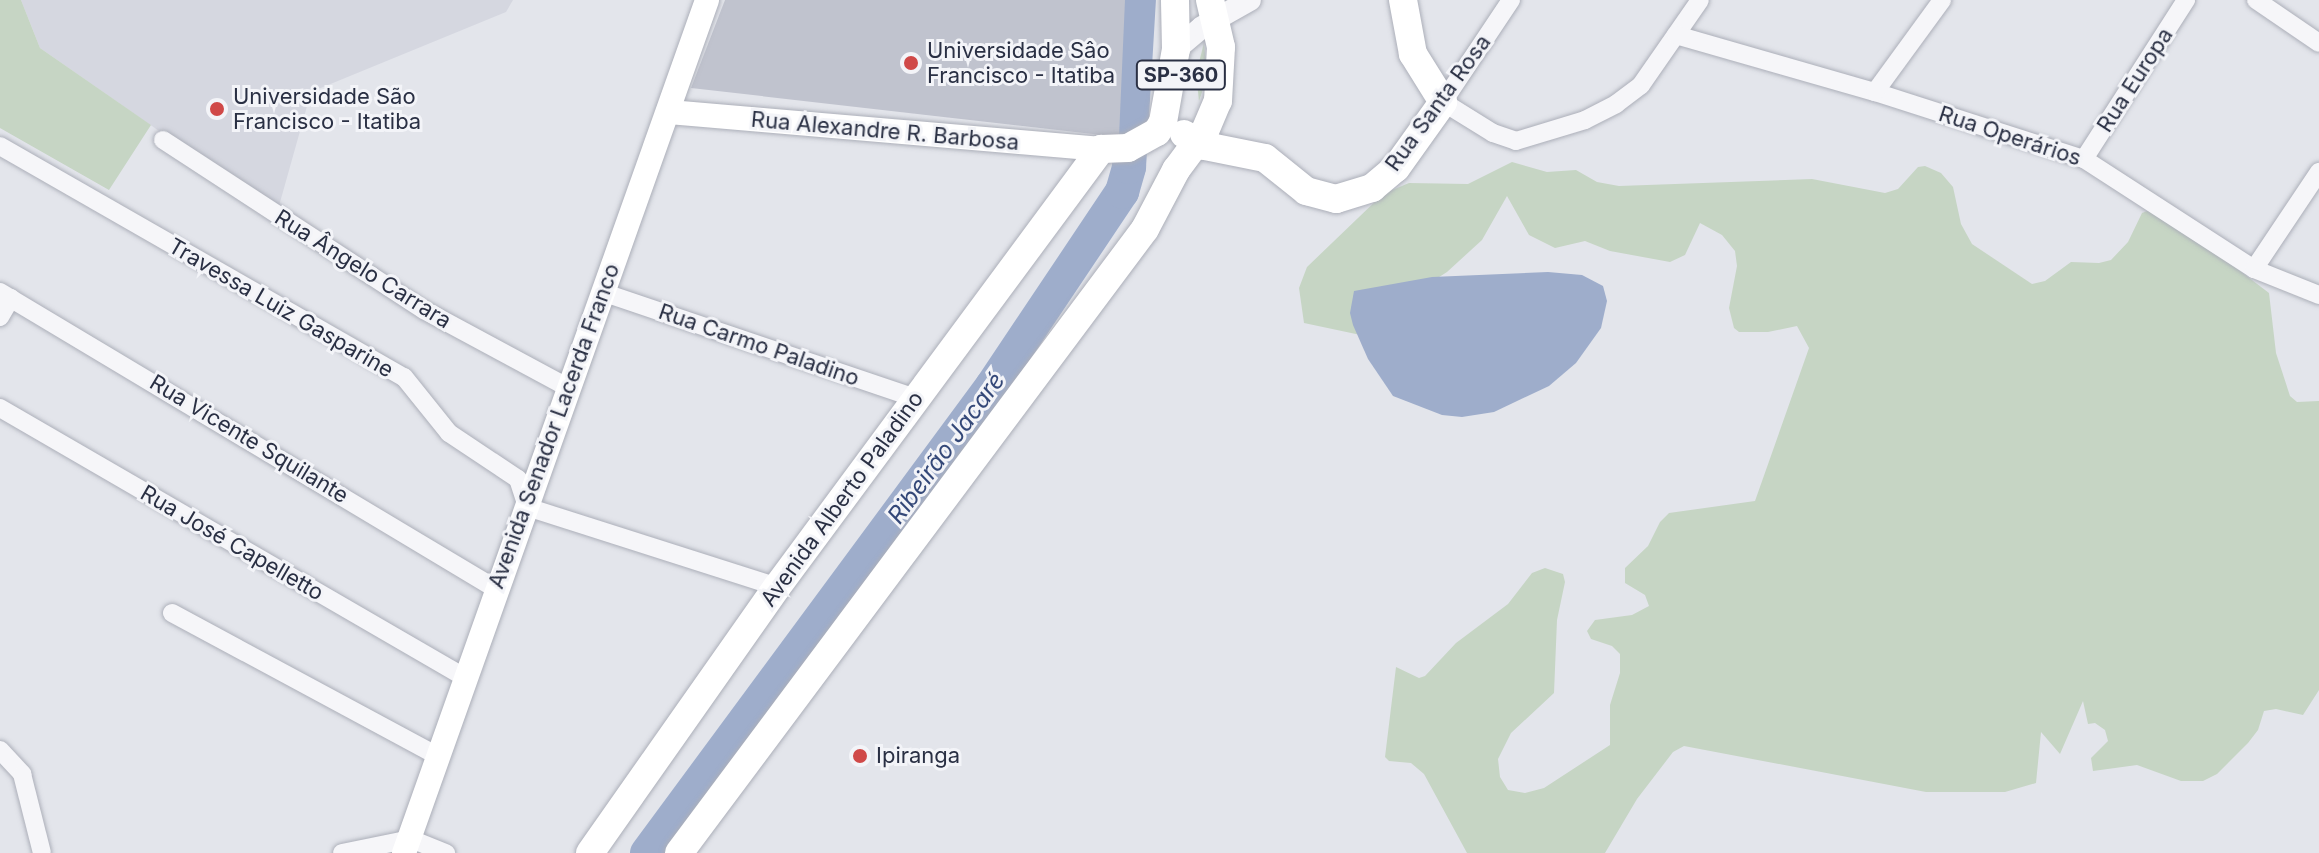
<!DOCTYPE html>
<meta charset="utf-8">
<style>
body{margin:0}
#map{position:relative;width:2319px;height:853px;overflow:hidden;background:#e3e5eb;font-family:Inter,sans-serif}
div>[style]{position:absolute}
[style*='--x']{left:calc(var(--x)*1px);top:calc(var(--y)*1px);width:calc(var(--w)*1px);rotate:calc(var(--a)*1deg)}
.built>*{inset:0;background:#d5d7e0}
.green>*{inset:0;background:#c6d5c4}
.water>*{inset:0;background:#9eadcb}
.river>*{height:34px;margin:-17px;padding:0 17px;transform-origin:17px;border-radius:17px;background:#9eadcb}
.building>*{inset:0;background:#c0c3ce}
.roads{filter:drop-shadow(0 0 2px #acafb9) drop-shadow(0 0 2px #acafb9)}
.minor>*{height:18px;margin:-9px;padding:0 9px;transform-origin:9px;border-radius:9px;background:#f6f6f9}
.tertiary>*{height:22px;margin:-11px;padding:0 11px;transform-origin:11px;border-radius:11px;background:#f6f6f9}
.secondary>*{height:24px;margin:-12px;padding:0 12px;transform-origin:12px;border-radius:12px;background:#fff}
.primary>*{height:28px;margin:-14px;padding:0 14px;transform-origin:14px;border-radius:14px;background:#fff}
.dots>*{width:22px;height:22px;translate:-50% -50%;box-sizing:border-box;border:4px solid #f3f4f8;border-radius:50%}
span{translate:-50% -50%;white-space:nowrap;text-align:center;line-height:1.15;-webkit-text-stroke:6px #f3f4f8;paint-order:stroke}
.shield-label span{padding:2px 6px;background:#f3f4f8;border:2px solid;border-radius:6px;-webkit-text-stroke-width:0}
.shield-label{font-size:20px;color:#2a3044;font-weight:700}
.poi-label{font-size:22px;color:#2a3044}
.left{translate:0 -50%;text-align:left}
.street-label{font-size:22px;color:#2a3044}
.water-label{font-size:24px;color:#344878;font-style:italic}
</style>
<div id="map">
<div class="built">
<i style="clip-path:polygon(21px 0,513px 0,506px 12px,311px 92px,277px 213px,40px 48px)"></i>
</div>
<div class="green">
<i style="clip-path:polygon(0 0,21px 0,40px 48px,151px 125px,109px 190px,0 128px)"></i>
<i style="clip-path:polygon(1204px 43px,1207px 77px,1199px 101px,1196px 74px)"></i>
<i style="clip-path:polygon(1512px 162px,1547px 172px,1576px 170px,1597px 182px,1619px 186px,1812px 179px,1885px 193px,1898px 189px,1918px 167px,1925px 166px,1941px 173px,1953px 187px,1961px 224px,1972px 244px,2032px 284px,2045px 281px,2071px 262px,2099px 263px,2111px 260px,2128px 242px,2142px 213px,2152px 209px,2165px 214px,2269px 293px,2276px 353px,2290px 396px,2297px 402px,2319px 401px,2319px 690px,2303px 715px,2276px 709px,2264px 711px,2258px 730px,2248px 743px,2217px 774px,2203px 781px,2181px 781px,2137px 765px,2093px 771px,2091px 758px,2108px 741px,2105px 730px,2095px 723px,2088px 724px,2083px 701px,2060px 754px,2041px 732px,2036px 783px,2005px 792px,1926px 792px,1684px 746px,1673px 752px,1637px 799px,1605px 853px,1467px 853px,1424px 774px,1411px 763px,1389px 761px,1385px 757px,1396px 667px,1419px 678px,1425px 676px,1456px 643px,1508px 604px,1532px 573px,1545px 568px,1563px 574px,1565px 582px,1557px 620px,1554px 693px,1511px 733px,1498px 759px,1500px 777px,1508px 790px,1525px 793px,1544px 788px,1610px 745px,1610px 705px,1620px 673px,1620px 654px,1612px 646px,1591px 639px,1587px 631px,1595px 620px,1632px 615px,1649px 606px,1645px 595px,1625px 583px,1625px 568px,1648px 546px,1660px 522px,1669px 513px,1755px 501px,1809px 348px,1797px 326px,1768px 332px,1739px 332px,1734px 328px,1729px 308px,1737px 266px,1735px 251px,1722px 235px,1700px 223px,1685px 255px,1670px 262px,1610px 251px,1585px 241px,1555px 248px,1529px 235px,1507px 196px,1482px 240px,1447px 272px,1414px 293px,1370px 337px,1304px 323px,1299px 288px,1307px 267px,1383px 194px,1409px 183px,1468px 184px)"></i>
</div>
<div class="water">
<i style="clip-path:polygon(1548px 272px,1582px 275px,1603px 286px,1607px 301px,1601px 328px,1576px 363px,1549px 386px,1494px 412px,1462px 417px,1442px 415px,1393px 396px,1368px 359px,1353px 325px,1350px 313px,1354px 291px,1432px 277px)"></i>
</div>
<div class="river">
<i style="--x:647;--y:853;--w:581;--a:-53.54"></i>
<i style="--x:992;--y:386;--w:234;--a:-56.2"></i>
<i style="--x:1122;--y:192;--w:26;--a:-74"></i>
<i style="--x:1129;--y:167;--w:167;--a:-86.6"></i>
</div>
<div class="building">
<i style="clip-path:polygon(725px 0,1125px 0,1119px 137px,691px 88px)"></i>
</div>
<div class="roads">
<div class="minor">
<i style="--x:1511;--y:0;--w:123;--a:123.7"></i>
<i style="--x:1443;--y:102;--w:59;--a:31.8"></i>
<i style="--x:1493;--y:133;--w:24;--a:19"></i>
<i style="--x:1516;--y:141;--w:72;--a:-16.9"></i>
<i style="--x:1585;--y:120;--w:35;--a:-27"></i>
<i style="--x:1616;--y:104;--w:31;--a:-37"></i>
<i style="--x:1641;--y:85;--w:103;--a:-55.2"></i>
<i style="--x:2256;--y:0;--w:76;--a:34.3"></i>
<i style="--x:1676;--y:35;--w:207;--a:16"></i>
<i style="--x:1875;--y:92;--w:219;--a:17.8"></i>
<i style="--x:2084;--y:159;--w:202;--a:32.9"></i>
<i style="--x:2254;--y:269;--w:70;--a:21.8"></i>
<i style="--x:1875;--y:92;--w:114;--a:-53.9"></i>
<i style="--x:163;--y:140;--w:311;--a:33.1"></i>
<i style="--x:424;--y:310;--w:165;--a:28.3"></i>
<i style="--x:0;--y:146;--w:465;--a:29.8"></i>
<i style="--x:404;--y:377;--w:72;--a:51.2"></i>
<i style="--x:449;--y:433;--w:83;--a:33.7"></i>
<i style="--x:518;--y:479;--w:29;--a:72"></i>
<i style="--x:527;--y:507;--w:262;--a:17.7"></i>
<i style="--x:2084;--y:159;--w:189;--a:-57.3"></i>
<i style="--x:2254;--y:269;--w:117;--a:-56.2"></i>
<i style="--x:0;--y:292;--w:578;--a:30.91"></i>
<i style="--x:602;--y:292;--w:331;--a:18.7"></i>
<i style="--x:0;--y:317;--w:22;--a:-60"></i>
<i style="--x:0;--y:408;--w:536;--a:30.1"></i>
<i style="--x:172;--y:613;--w:303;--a:28.3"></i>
<i style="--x:0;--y:750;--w:33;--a:47"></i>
<i style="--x:22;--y:774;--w:81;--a:75.8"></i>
<i style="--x:342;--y:853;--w:70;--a:-11.5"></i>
<i style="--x:411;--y:839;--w:38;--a:22"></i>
</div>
<div class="tertiary">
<i style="--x:1176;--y:49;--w:34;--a:-40"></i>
<i style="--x:1202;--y:27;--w:55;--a:-29.4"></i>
</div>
<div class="secondary">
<i style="--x:669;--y:112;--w:434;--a:4.9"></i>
<i style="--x:404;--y:853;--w:905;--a:-70.44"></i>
</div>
<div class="primary">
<i style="--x:1184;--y:134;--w:24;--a:30"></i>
<i style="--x:1205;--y:146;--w:61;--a:11.3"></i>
<i style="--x:1265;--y:158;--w:53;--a:38.8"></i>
<i style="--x:1306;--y:191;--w:31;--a:15"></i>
<i style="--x:1336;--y:199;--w:38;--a:-17"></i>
<i style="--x:1372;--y:188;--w:31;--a:-40"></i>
<i style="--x:1396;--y:168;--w:81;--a:-54.5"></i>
<i style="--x:1443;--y:102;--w:57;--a:-122"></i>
<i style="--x:1413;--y:54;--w:55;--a:-100.5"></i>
<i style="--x:590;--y:853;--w:325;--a:-54.9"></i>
<i style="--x:777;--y:587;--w:545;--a:-53.51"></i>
<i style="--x:1101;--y:149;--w:27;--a:-2"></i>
<i style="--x:1128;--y:148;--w:33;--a:-29"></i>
<i style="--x:1157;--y:132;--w:12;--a:-59"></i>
<i style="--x:1163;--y:122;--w:74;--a:-79.9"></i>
<i style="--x:1176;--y:49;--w:49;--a:-91.2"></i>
<i style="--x:679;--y:853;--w:779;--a:-53.25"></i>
<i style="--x:1145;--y:229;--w:67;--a:-62.3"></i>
<i style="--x:1176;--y:170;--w:49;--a:-53.4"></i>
<i style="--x:1205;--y:131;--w:33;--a:-67"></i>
<i style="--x:1218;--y:101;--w:54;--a:-86.8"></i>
<i style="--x:1221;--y:47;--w:48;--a:-103.2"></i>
</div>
</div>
<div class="dots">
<i style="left:911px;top:63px;background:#d04948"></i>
<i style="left:217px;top:109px;background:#d04948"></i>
<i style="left:860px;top:756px;background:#d04948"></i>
</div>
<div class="shield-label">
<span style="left:1181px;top:75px">SP-360</span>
</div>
<div class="poi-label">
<span class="left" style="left:927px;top:63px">Universidade Sâo<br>Francisco - Itatiba</span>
<span class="left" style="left:233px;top:109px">Universidade São<br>Francisco - Itatiba</span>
<span class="left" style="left:876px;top:756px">Ipiranga</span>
</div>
<div class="street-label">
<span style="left:2135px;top:80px;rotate:-57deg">Rua Europa</span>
<span style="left:1438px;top:103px;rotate:-54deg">Rua Santa Rosa</span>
<span style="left:885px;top:131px;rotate:5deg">Rua Alexandre R. Barbosa</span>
<span style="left:2010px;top:136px;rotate:18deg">Rua Operários</span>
<span style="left:363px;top:269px;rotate:32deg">Rua Ângelo Carrara</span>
<span style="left:281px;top:308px;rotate:30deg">Travessa Luiz Gasparine</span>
<span style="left:759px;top:345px;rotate:19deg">Rua Carmo Paladino</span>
<span style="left:554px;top:426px;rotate:-70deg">Avenida Senador Lacerda Franco</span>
<span style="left:249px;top:439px;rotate:31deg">Rua Vicente Squilante</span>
<span style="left:842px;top:499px;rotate:-54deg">Avenida Alberto Paladino</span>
<span style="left:232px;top:543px;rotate:30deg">Rua José Capelletto</span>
</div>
<div class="water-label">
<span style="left:946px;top:448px;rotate:-54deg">Ribeirão Jacaré</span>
</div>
</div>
